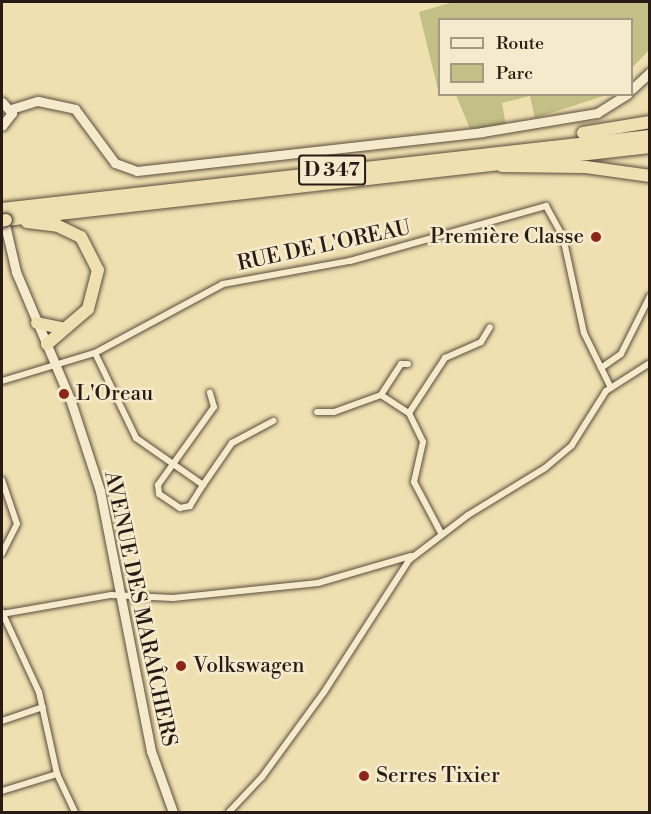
<!DOCTYPE html>
<meta charset="utf-8">
<style>
body{margin:0}
#map{position:relative;width:651px;height:814px;overflow:hidden;background:#f0e0b1;font-family:"Libre Bodoni",serif}
div>[style]{position:absolute}
[style*='--x']{left:calc(var(--x)*1px);top:calc(var(--y)*1px);width:calc(var(--w)*1px);rotate:calc(var(--a)*1deg)}
.green>*{inset:0;background:#c2c086}
.roads{filter:drop-shadow(0 0 2px #5a4c3c) drop-shadow(0 0 2px #5a4c3c)}
.street>*{height:6px;margin:-3px;padding:0 3px;transform-origin:3px;border-radius:3px;background:#f5ebcc}
.secondary>*{height:9px;margin:-4.5px;padding:0 4.5px;transform-origin:4.5px;border-radius:4.5px;background:#f5ebcc}
.highway>*{height:12px;margin:-6px;padding:0 6px;transform-origin:6px;border-radius:6px;background:#f0e0b1}
.bridges{filter:drop-shadow(0 0 2px #281b15) drop-shadow(0 0 2px #281b15)}
.highway-bridge>*{height:12px;margin:-6px;padding:0 6px;transform-origin:6px;border-radius:6px;background:#f0e0b1}
.dots>*{width:16px;height:16px;translate:-50% -50%;box-sizing:border-box;border:3px solid #f5ebcc;border-radius:50%}
span{translate:-50% -50%;white-space:nowrap;text-align:center;line-height:1.15;-webkit-text-stroke:5px #f5ebcc;paint-order:stroke}
.shield-label span{padding:2px 4px;background:#f5ebcc;border:2px solid;border-radius:4px;-webkit-text-stroke-width:0}
.shield-label{font-size:20px;color:#281b15;font-weight:700}
.poi-label{font-size:21px;color:#281b15}
.right{translate:-100% -50%;text-align:right}
.left{translate:0 -50%;text-align:left}
.street-label{font-size:21px;color:#281b15}
.frame{position:absolute;inset:0;border:3px solid #281b15;pointer-events:none}
.legend{position:absolute;left:438px;top:18px;width:195px;height:78px;box-sizing:border-box;background:#f5ebcc;border:2px solid #a39883;margin:0;padding:8px 10px;list-style:none;font-size:18px;color:#281b15}
.legend li{display:flex;align-items:center;gap:12px;height:30px}
.legend b{width:30px;border:2px solid #a39883}
</style>
<div id="map">
<div class="green">
<i style="clip-path:polygon(453px 2px,649px 2px,649px 50px,632px 68px,632px 20px,440px 20px,439px 94px,419px 12px)"></i>
<i style="clip-path:polygon(456px 95px,607px 95px,535px 118px,530px 96px,502px 103px,506px 126px,470px 129px)"></i>
</div>
<div class="roads">
<div class="street">
<i style="--x:95;--y:353;--w:94;--a:64.2"></i>
<i style="--x:136;--y:438;--w:82;--a:35"></i>
<i style="--x:203;--y:485;--w:51;--a:-55.4"></i>
<i style="--x:232;--y:443;--w:47;--a:-28.2"></i>
<i style="--x:601;--y:368;--w:24;--a:-35"></i>
<i style="--x:621;--y:354;--w:65;--a:-63.4"></i>
<i style="--x:2;--y:381;--w:97;--a:-16.8"></i>
<i style="--x:95;--y:353;--w:145;--a:-28.3"></i>
<i style="--x:223;--y:284;--w:129;--a:-10.3"></i>
<i style="--x:350;--y:261;--w:204;--a:-15.7"></i>
<i style="--x:546;--y:206;--w:35;--a:61"></i>
<i style="--x:563;--y:237;--w:98;--a:77.7"></i>
<i style="--x:584;--y:333;--w:61;--a:63.9"></i>
<i style="--x:381;--y:395;--w:37;--a:-57"></i>
<i style="--x:401;--y:364;--w:7;--a:0"></i>
<i style="--x:317;--y:412;--w:17;--a:0"></i>
<i style="--x:334;--y:412;--w:50;--a:-19.9"></i>
<i style="--x:381;--y:395;--w:33;--a:33"></i>
<i style="--x:409;--y:413;--w:32;--a:64"></i>
<i style="--x:423;--y:442;--w:41;--a:102.7"></i>
<i style="--x:414;--y:482;--w:58;--a:62.1"></i>
<i style="--x:409;--y:413;--w:66;--a:-56.8"></i>
<i style="--x:445;--y:358;--w:39;--a:-24"></i>
<i style="--x:481;--y:342;--w:17;--a:-59"></i>
<i style="--x:2;--y:480;--w:46;--a:71.2"></i>
<i style="--x:17;--y:524;--w:33;--a:117"></i>
<i style="--x:203;--y:485;--w:25;--a:122"></i>
<i style="--x:190;--y:506;--w:10;--a:169"></i>
<i style="--x:180;--y:508;--w:25;--a:-146"></i>
<i style="--x:159;--y:494;--w:9;--a:-96"></i>
<i style="--x:158;--y:485;--w:96;--a:-54.3"></i>
<i style="--x:214;--y:407;--w:15;--a:-106"></i>
<i style="--x:2;--y:612;--w:88;--a:65.2"></i>
<i style="--x:39;--y:692;--w:84;--a:77.6"></i>
<i style="--x:57;--y:774;--w:42;--a:64.7"></i>
<i style="--x:2;--y:614;--w:111;--a:-9.9"></i>
<i style="--x:111;--y:595;--w:62;--a:2.8"></i>
<i style="--x:173;--y:598;--w:146;--a:-5.9"></i>
<i style="--x:318;--y:583;--w:97;--a:-16.2"></i>
<i style="--x:2;--y:721;--w:43;--a:-18.9"></i>
<i style="--x:2;--y:791;--w:58;--a:-17.2"></i>
<i style="--x:229;--y:812;--w:48;--a:-46.7"></i>
<i style="--x:262;--y:777;--w:105;--a:-53.9"></i>
<i style="--x:324;--y:692;--w:157;--a:-57.2"></i>
<i style="--x:409;--y:560;--w:74;--a:-37.3"></i>
<i style="--x:468;--y:515;--w:90;--a:-31.4"></i>
<i style="--x:545;--y:468;--w:35;--a:-40"></i>
<i style="--x:572;--y:445;--w:64;--a:-57.8"></i>
<i style="--x:606;--y:391;--w:52;--a:-32.5"></i>
</div>
<div class="secondary">
<i style="--x:632;--y:89;--w:25;--a:-43"></i>
<i style="--x:2;--y:102;--w:15;--a:48"></i>
<i style="--x:12;--y:113;--w:16;--a:128"></i>
<i style="--x:11;--y:109;--w:28;--a:-17"></i>
<i style="--x:38;--y:101;--w:38;--a:12"></i>
<i style="--x:75;--y:109;--w:67;--a:53.5"></i>
<i style="--x:115;--y:163;--w:23;--a:20"></i>
<i style="--x:137;--y:171;--w:347;--a:-6.4"></i>
<i style="--x:482;--y:132;--w:117;--a:-9.4"></i>
<i style="--x:597;--y:113;--w:36;--a:-32"></i>
<i style="--x:3;--y:216;--w:57;--a:76.9"></i>
<i style="--x:16;--y:272;--w:138;--a:67"></i>
<i style="--x:70;--y:399;--w:97;--a:71.9"></i>
<i style="--x:100;--y:491;--w:265;--a:78.9"></i>
<i style="--x:151;--y:751;--w:65;--a:70.2"></i>
</div>
<div class="highway">
<i style="--x:583;--y:133;--w:68;--a:-9.3"></i>
<i style="--x:502;--y:166;--w:84;--a:0.7"></i>
<i style="--x:586;--y:167;--w:65;--a:8"></i>
<i style="--x:2;--y:209;--w:652;--a:-6.43"></i>
<i style="--x:6;--y:220;--w:648;--a:-6.47"></i>
<i style="--x:27;--y:222;--w:31;--a:7"></i>
<i style="--x:58;--y:226;--w:25;--a:26"></i>
<i style="--x:81;--y:237;--w:37;--a:63"></i>
<i style="--x:98;--y:270;--w:40;--a:104.4"></i>
<i style="--x:88;--y:309;--w:54;--a:139.5"></i>
<i style="--x:37;--y:323;--w:25;--a:12"></i>
</div>
</div>
<div class="bridges">
<div class="highway-bridge">
<i style="--x:2;--y:221;--w:4;--a:-14"></i>
</div>
</div>
<div class="dots">
<i style="left:596px;top:237px;background:#8f2418"></i>
<i style="left:64px;top:394px;background:#8f2418"></i>
<i style="left:181px;top:666px;background:#8f2418"></i>
<i style="left:364px;top:776px;background:#8f2418"></i>
</div>
<div class="shield-label">
<span style="left:332px;top:170px">D 347</span>
</div>
<div class="poi-label">
<span class="right" style="left:584px;top:237px">Première Classe</span>
<span class="left" style="left:76px;top:394px">L'Oreau</span>
<span class="left" style="left:193px;top:666px">Volkswagen</span>
<span class="left" style="left:376px;top:776px">Serres Tixier</span>
</div>
<div class="street-label">
<span style="left:324px;top:246px;rotate:-12deg">RUE DE L'OREAU</span>
<span style="left:140px;top:609px;rotate:78deg">AVENUE DES MARAÎCHERS</span>
</div>
<div class="frame"></div>
<ul class="legend">
<li><b style="height:8px;background:#f5ebcc"></b>Route</li>
<li><b style="height:16px;background:#c2c086"></b>Parc</li>
</ul>
</div>
